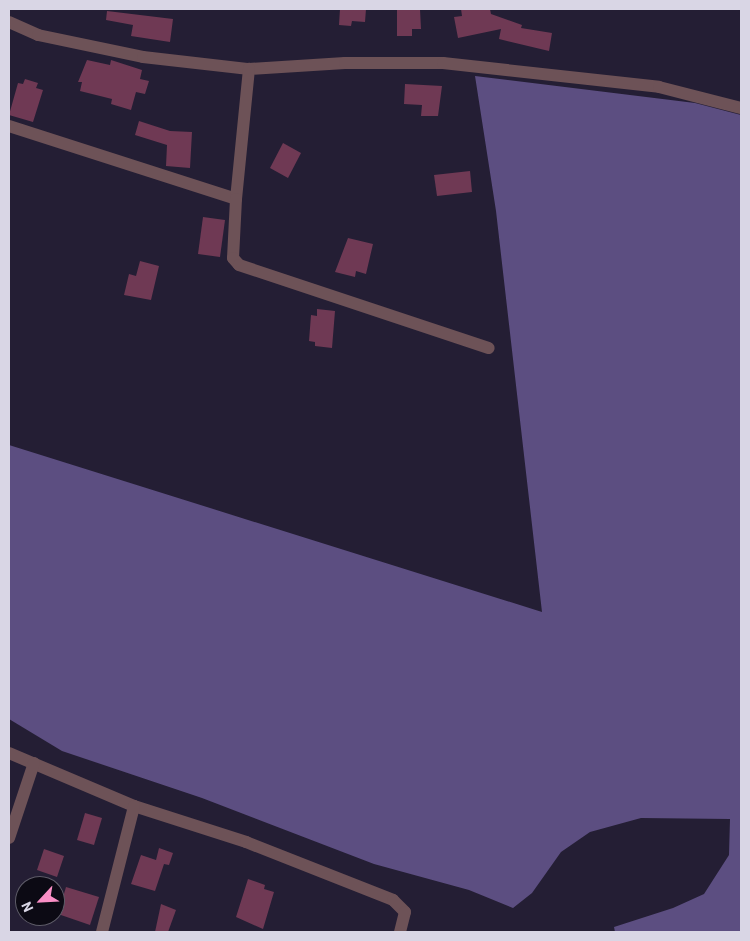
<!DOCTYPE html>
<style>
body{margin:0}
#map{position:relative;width:750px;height:941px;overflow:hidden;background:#241e34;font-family:Barlow,sans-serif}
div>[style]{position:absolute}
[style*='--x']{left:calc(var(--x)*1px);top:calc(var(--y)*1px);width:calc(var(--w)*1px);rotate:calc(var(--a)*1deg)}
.forest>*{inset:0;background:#5c4e81}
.building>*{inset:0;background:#6f3954}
.street>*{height:12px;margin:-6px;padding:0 6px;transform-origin:6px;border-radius:6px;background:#6d5257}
span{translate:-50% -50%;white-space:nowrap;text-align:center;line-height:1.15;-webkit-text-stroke:4px #0c0a14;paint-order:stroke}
.frame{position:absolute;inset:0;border:10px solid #d9d6e5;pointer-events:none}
.north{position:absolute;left:15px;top:876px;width:50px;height:50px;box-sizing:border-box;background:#0c0a14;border:1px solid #5e5c68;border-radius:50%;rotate:245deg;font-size:14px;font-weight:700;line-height:20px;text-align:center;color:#d9d6e5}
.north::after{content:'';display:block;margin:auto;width:18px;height:22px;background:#fa8fc6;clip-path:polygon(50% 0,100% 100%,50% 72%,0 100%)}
</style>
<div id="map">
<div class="forest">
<i style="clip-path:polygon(475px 76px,695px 103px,741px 115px,741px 932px,615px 932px,614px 927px,673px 908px,704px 894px,729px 855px,730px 819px,641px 818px,590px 832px,561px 852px,532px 893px,513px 908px,469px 890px,374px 864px,202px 798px,62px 751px,9px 719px,9px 445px,542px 612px,496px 211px)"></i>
</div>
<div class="building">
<i style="clip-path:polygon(340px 9px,366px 9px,365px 22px,352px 21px,351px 26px,339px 25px)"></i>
<i style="clip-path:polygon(397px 9px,420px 9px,421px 29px,412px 29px,412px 36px,397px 36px)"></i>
<i style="clip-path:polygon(461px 9px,490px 9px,491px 14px,522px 25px,521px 28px,552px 33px,549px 51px,499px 39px,501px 29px,458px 38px,454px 17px,462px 16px)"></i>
<i style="clip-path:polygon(107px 11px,173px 19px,170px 42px,131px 36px,133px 25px,106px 20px)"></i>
<i style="clip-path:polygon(87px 60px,110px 65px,111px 60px,142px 70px,140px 79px,149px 81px,145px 94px,136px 92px,131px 110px,111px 104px,112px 99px,80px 91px,82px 82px,78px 82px)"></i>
<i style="clip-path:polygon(25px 79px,38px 83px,36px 88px,43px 90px,33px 122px,9px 115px,18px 83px,23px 84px)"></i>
<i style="clip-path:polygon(405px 84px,442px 86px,438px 116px,421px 116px,422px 105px,404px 104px)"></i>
<i style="clip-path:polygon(139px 121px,170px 131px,192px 132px,190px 168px,166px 166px,167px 145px,135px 135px)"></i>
<i style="clip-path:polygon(283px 143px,301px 153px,288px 178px,270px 168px)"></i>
<i style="clip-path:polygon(470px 171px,472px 192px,437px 196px,434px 175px)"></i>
<i style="clip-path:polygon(203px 217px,225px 220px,220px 257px,198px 254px)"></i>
<i style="clip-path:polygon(348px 238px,373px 244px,366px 274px,356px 271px,355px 277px,335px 272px)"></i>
<i style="clip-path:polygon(140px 261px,159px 266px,151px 300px,124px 295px,129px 274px,136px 276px)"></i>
<i style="clip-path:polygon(317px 309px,335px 311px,332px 348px,315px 346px,315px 342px,309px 341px,311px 315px,317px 316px)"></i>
<i style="clip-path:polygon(85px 813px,102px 818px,94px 845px,77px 840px)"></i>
<i style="clip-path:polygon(159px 848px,173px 853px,169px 865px,164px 864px,155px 891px,131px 884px,141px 855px,156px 860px)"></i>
<i style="clip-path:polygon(44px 849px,64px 856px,57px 877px,37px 870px)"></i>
<i style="clip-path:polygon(248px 879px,265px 885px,264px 889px,274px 892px,263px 929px,236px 917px)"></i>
<i style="clip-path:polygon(66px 887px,99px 897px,90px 925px,58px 914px)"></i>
<i style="clip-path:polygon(161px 904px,176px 910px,168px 932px,155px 932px)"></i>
</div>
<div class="street">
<i style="--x:9;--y:22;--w:32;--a:24"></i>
<i style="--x:38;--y:35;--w:107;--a:11.8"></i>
<i style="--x:143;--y:57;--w:107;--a:6.5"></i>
<i style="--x:249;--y:69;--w:96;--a:-3.6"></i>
<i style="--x:345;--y:63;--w:98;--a:0"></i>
<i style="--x:443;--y:63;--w:217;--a:6.3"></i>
<i style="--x:659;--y:87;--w:85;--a:14.4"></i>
<i style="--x:9;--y:126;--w:238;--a:17.8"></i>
<i style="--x:236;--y:199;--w:131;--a:-84.3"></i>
<i style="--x:236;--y:199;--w:59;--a:92.9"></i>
<i style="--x:233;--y:258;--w:9;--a:49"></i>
<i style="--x:239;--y:265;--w:263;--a:18.4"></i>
<i style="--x:9;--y:753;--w:136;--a:23"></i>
<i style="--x:134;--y:806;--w:118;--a:17.8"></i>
<i style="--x:246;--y:842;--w:158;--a:21.5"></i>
<i style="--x:393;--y:900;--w:17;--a:45"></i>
<i style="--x:405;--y:912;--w:21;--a:104"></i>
<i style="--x:9;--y:838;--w:79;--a:-71.6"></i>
<i style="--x:102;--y:932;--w:130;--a:-75.7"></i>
</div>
<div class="frame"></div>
<div class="north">N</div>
</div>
